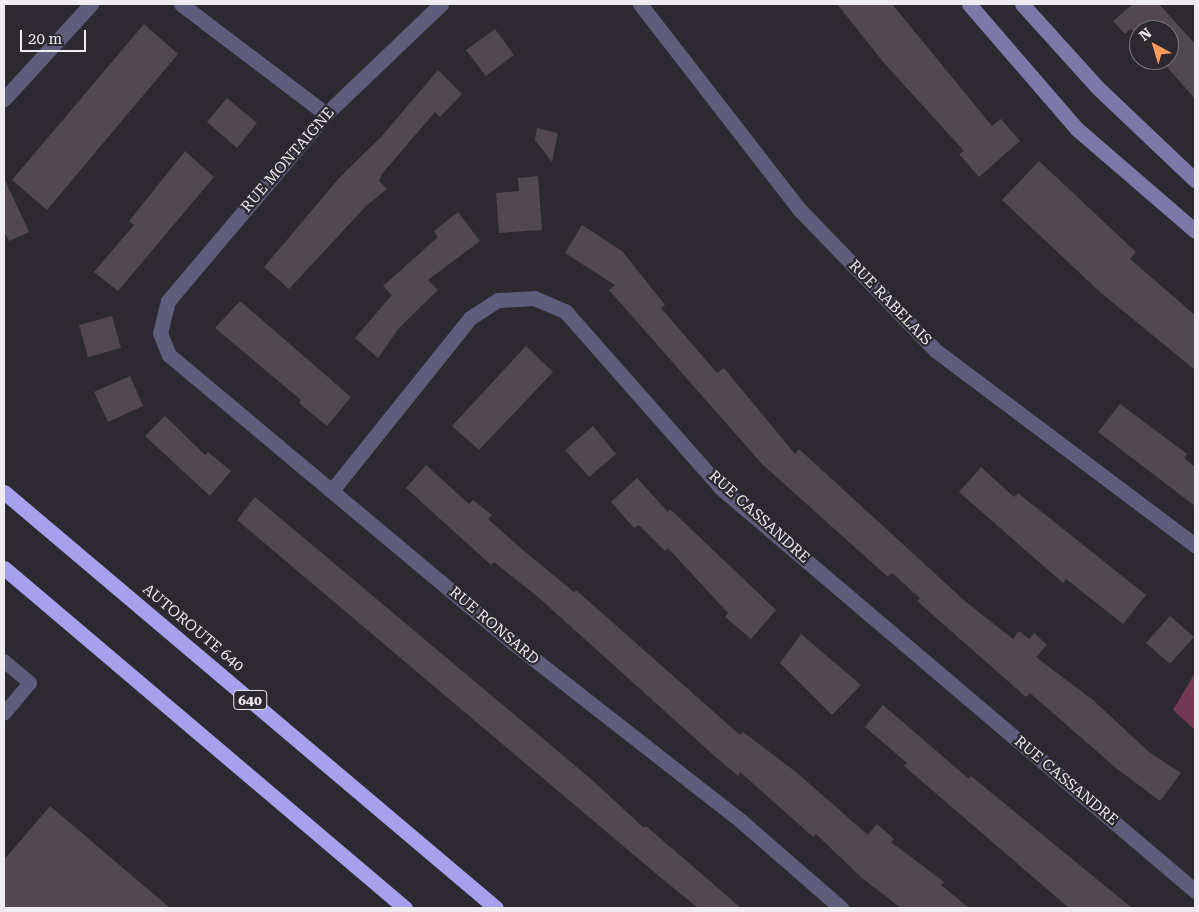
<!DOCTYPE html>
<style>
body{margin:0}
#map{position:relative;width:1199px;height:912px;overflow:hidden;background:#2d2931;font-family:"Roboto Serif",serif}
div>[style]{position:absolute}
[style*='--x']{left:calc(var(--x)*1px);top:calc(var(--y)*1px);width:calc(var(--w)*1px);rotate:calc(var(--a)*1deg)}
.green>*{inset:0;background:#733956}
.building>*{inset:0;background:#514850}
.lane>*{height:14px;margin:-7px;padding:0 7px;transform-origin:7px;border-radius:7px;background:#5f5d7c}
.street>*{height:15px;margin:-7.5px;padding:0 7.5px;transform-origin:7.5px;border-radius:7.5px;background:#5f5d7c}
.secondary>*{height:15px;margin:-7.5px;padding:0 7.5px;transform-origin:7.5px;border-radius:7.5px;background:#7c79a9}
.highway>*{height:15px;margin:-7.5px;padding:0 7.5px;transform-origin:7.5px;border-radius:7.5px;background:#a7a0ec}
span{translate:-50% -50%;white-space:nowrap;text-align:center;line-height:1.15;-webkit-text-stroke:4.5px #2d2931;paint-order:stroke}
.shield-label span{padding:1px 4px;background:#2d2931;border:1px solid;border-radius:4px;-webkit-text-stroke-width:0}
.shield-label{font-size:14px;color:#eeebf1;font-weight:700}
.street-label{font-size:15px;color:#eeebf1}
.frame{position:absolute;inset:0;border:5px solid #eeebf1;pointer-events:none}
.north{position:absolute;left:1129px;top:20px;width:50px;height:50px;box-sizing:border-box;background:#2d2931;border:1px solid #7a777e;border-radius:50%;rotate:321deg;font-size:14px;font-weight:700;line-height:20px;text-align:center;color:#eeebf1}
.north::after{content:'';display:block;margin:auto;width:18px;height:22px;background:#ff9b5a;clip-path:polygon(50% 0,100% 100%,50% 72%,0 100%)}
.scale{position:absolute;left:20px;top:30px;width:66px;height:22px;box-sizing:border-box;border:2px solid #eeebf1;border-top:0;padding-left:6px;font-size:15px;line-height:18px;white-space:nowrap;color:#eeebf1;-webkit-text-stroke:4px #2d2931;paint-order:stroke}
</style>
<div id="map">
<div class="green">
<i style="clip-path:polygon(1195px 673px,1195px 730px,1173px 710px)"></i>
</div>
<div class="building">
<i style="clip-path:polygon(837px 4px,892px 4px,992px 126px,1001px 119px,1020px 141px,979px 177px,959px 154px,964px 151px,884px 63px)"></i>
<i style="clip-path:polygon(1133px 4px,1159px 4px,1195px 44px,1195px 99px,1161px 60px,1169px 60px,1169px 30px,1139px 30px,1139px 38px,1131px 29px,1125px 34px,1113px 21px)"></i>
<i style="clip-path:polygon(144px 24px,178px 54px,47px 210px,12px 180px)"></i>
<i style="clip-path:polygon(495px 29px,514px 55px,486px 76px,466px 50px)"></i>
<i style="clip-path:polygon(438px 70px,462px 94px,440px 117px,435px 112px,382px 174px,379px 181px,387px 189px,367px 205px,289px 289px,264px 267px,340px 177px,382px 136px)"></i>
<i style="clip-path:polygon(227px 98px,257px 123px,237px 148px,207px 122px)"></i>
<i style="clip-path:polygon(537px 128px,558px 133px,552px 162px,535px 140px)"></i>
<i style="clip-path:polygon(185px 151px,214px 177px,118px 291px,94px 272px,134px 225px,129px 221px)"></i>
<i style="clip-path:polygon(1039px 161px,1136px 252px,1130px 259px,1195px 315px,1195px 370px,1100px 292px,1002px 200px)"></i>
<i style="clip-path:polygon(538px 176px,542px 230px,499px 233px,496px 193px,519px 191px,518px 178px)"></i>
<i style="clip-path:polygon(4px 178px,29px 232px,9px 241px,4px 231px)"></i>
<i style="clip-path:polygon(458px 212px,480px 241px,428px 280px,438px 290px,399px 328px,378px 358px,355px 338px,392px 295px,383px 286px,438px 237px,434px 231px)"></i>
<i style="clip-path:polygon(582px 225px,622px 251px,665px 305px,661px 308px,717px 373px,724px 368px,795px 454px,799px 449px,966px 602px,1013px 639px,1019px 631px,1029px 639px,1034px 633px,1047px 645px,1036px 657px,1093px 700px,1149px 752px,1181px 773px,1160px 801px,1116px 768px,1030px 693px,1026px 697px,917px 601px,920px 598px,892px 573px,888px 577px,762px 464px,609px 290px,615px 285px,565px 253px)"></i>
<i style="clip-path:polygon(240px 301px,351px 397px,327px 426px,299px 403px,301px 400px,215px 328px)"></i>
<i style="clip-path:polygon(112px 316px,121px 348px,88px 357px,79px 325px)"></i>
<i style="clip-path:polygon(526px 346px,553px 372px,479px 450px,452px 426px)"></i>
<i style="clip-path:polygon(130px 376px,143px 406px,108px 422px,94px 392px)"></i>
<i style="clip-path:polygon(1120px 404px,1187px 454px,1184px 458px,1195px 467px,1195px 506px,1098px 432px)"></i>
<i style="clip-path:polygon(165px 416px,205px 455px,208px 452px,231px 471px,210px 496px,145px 436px)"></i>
<i style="clip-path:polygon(593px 426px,616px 454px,589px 477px,565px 450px)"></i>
<i style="clip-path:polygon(426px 465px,469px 504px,473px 500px,492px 515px,488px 519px,524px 551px,574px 592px,576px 590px,740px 735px,743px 732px,796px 772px,868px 835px,877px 824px,894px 839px,891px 842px,944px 882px,941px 885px,969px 908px,901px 908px,862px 878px,816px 834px,813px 837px,740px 772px,738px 776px,719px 760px,538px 597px,494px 562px,491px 565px,406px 488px)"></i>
<i style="clip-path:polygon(981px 467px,1014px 497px,1018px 493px,1146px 595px,1123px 624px,1066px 579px,1063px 583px,959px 492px)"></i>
<i style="clip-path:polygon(637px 478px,668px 512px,670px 509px,776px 610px,751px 639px,725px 617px,728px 613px,668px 548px,665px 551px,639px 525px,634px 528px,611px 502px)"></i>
<i style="clip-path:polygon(255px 497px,591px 779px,644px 828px,646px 826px,741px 908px,698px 908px,660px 877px,237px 520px)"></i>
<i style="clip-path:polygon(1170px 616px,1194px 637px,1170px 664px,1146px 643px)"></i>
<i style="clip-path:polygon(801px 634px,861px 685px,832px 715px,780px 663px)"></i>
<i style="clip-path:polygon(883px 705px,969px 779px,971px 776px,1132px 908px,1069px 908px,904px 766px,907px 763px,865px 727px)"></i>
<i style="clip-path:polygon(50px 806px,170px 908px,4px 908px,4px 860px)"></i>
</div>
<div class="lane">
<i style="--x:4;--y:661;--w:34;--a:40"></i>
<i style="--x:30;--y:683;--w:40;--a:130"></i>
</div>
<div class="street">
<i style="--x:181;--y:4;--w:182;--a:37.2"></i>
<i style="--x:441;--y:4;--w:159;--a:136.3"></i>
<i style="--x:326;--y:114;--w:245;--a:130.2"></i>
<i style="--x:168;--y:301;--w:33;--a:104"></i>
<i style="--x:160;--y:333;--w:24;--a:68"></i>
<i style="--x:169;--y:355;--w:447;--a:39.9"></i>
<i style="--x:512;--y:642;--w:291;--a:38"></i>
<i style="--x:741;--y:821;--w:133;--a:41"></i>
<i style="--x:640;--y:4;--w:261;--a:52.2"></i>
<i style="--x:800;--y:210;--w:194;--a:46"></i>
<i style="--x:935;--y:350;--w:325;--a:36.9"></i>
<i style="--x:4;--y:99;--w:129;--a:-47.5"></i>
<i style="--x:333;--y:489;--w:219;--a:-51.3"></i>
<i style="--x:470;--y:318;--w:33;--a:-33"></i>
<i style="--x:498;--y:300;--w:36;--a:-3"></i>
<i style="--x:534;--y:298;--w:34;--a:23"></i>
<i style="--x:565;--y:311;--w:237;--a:48.6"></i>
<i style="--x:722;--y:489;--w:621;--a:40.36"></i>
</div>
<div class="secondary">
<i style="--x:969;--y:4;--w:165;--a:49.2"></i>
<i style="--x:1077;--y:129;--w:156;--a:40.8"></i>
<i style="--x:1022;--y:4;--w:113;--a:47.9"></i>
<i style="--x:1098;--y:88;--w:134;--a:43.5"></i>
</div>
<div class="highway">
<i style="--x:4;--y:492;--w:644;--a:40.22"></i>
<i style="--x:4;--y:568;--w:526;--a:40.29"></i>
</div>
<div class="shield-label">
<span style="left:250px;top:700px">640</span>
</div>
<div class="street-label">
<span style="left:288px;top:160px;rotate:-49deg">RUE MONTAIGNE</span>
<span style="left:890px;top:303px;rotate:46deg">RUE RABELAIS</span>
<span style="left:759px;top:517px;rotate:42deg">RUE CASSANDRE</span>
<span style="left:494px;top:626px;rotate:40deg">RUE RONSARD</span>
<span style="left:193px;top:628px;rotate:40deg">AUTOROUTE 640</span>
<span style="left:1066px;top:781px;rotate:40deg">RUE CASSANDRE</span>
</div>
<div class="frame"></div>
<div class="north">N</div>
<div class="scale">20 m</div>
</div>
